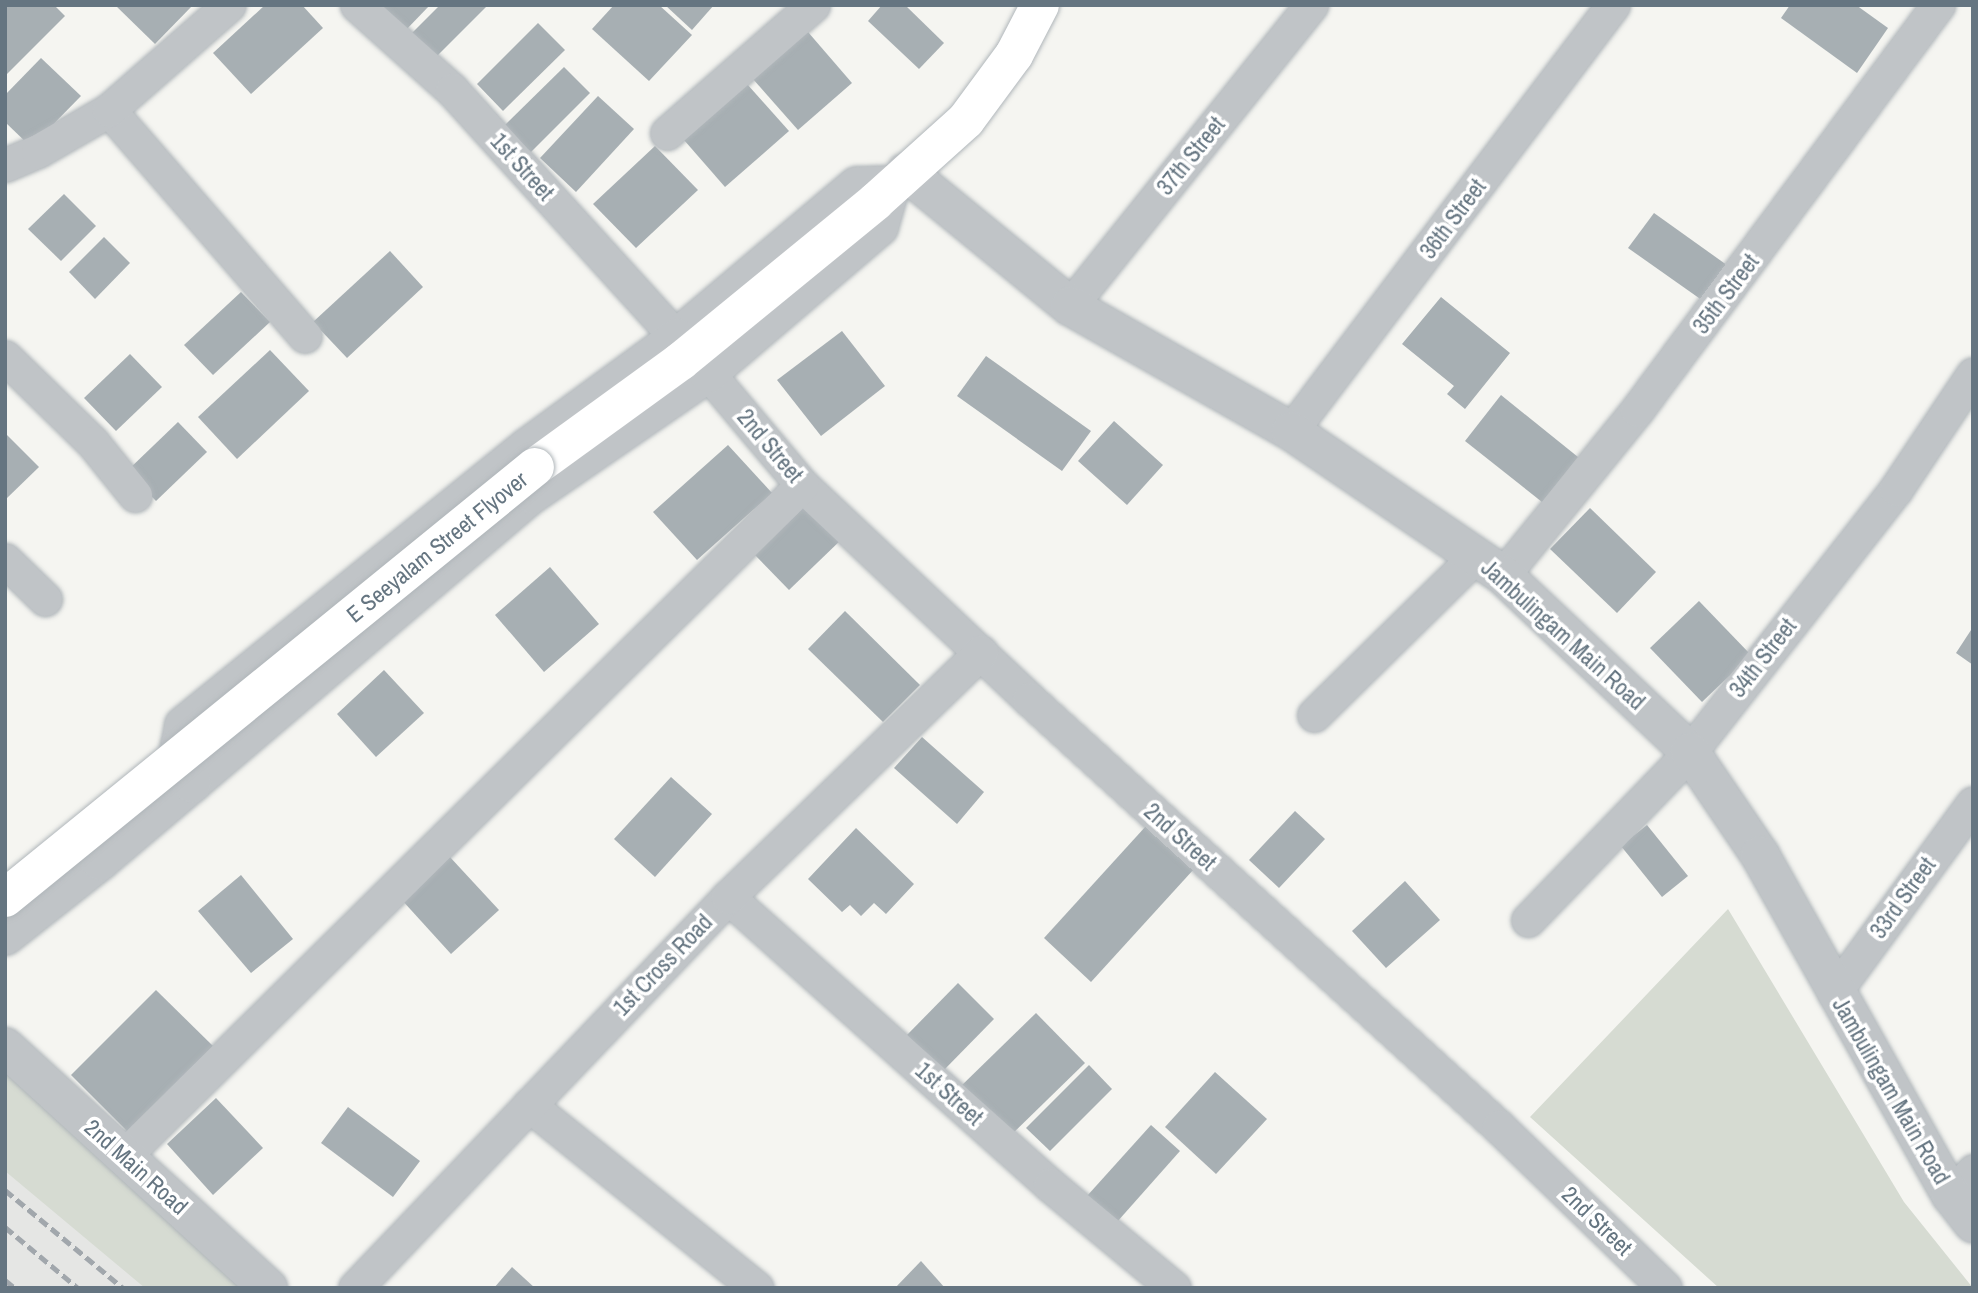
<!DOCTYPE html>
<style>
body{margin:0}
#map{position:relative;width:1978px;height:1293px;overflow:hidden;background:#f5f5f1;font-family:"Archivo Narrow",sans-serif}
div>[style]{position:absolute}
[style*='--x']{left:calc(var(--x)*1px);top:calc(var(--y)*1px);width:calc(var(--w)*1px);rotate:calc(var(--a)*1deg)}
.built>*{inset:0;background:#e5e6e4}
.green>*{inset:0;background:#d6dbd2}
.building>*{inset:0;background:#a7afb3}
.roads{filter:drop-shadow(0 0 2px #b0b6ba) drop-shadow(0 0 2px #b0b6ba)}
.minor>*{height:33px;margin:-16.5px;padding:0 16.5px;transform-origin:16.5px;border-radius:16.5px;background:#c0c4c7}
.tertiary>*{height:38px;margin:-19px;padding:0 19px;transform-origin:19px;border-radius:19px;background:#c0c4c7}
.secondary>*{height:38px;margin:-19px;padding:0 19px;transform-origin:19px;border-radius:19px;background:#fff}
.rail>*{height:5px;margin-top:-2.5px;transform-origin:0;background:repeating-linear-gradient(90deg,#a1a7ac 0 10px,transparent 0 15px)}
.bridges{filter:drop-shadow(0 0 2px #b0b6ba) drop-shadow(0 0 2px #b0b6ba)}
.secondary-bridge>*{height:38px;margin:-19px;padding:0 19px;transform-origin:19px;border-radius:19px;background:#fff}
span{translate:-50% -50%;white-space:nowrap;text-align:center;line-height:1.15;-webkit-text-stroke:7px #fff;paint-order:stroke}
.street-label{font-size:23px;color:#657581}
.frame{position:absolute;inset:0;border:7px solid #657581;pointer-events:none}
</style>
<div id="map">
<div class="built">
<i style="clip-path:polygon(5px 1084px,254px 1288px,5px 1288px)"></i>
</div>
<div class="green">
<i style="clip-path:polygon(1728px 909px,1904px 1202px,1973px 1288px,1719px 1288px,1530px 1117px)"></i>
<i style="clip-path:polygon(5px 1070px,242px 1288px,145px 1288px,5px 1171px)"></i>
</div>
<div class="building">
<i style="clip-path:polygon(5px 5px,54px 5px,65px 16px,5px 76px)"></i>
<i style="clip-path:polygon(115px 5px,193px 5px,155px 44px)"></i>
<i style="clip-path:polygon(265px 5px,302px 5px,323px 28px,251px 94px,213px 53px)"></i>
<i style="clip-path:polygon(377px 5px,430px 5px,404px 32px)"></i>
<i style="clip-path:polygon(440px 5px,488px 5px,436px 57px,412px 33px)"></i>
<i style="clip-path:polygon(614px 5px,659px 5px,692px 35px,649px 81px,592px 29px)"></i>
<i style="clip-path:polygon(665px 5px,714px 5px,692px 30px)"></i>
<i style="clip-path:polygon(882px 5px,905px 5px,944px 43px,919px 69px,868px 21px)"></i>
<i style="clip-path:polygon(1790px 5px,1856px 5px,1888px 28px,1857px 73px,1781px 18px)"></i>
<i style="clip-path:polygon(538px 23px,565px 50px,503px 111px,477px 84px)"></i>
<i style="clip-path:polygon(808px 32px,852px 83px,798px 130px,753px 79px)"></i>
<i style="clip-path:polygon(41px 58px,81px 96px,31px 147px,5px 122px,5px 95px)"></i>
<i style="clip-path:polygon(564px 67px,590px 93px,531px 152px,504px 126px)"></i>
<i style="clip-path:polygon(747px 84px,789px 131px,725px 187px,684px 140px)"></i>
<i style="clip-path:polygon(598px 96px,634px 129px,576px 192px,540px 158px)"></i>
<i style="clip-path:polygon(655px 146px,698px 190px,636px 248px,593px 204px)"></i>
<i style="clip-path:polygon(64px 194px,96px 226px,61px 261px,28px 229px)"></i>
<i style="clip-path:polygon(1654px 213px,1731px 268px,1706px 303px,1628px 248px)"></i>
<i style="clip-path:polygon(104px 237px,130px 263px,95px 299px,69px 272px)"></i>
<i style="clip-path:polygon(390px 251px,423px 287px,347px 358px,313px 322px)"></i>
<i style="clip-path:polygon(241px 292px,270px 322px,213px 375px,184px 345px)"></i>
<i style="clip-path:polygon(1441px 297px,1510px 353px,1465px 409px,1447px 394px,1454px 386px,1402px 344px)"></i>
<i style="clip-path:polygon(842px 331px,885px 386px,821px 436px,777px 380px)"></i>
<i style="clip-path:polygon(270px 350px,309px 391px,237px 459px,198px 417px)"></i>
<i style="clip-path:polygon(130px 354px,162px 387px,116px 431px,84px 398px)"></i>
<i style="clip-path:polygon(986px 356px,1091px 431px,1062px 471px,957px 396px)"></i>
<i style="clip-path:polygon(1501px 395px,1578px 457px,1542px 502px,1465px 441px)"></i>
<i style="clip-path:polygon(1114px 421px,1163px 465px,1127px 505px,1078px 461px)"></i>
<i style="clip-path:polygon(178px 422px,207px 452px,156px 501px,127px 471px)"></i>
<i style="clip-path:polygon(5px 433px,39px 467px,5px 500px)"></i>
<i style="clip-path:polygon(728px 445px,772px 493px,697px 560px,653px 512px)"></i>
<i style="clip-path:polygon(810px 502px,844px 537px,789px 590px,754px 554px)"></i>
<i style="clip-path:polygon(1590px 508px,1656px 572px,1617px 613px,1550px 549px)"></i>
<i style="clip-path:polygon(550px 567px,599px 624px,544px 672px,495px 615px)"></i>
<i style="clip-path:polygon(1699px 601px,1751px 655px,1702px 702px,1650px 648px)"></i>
<i style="clip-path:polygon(845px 611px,920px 685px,883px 722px,808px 649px)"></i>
<i style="clip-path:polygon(1973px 627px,1973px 665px,1956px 653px)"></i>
<i style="clip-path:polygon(384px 670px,424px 713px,376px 757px,337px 714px)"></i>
<i style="clip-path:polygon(922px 737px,984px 792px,957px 824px,894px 768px)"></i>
<i style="clip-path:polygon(671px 777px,712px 814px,655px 877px,614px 839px)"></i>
<i style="clip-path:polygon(1295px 811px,1325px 839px,1279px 888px,1249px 860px)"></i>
<i style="clip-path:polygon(1647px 825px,1688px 876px,1662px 897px,1621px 846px)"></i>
<i style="clip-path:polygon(1146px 826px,1194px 869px,1091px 982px,1044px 938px)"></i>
<i style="clip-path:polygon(856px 828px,914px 884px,886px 914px,874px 903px,861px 916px,850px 905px,842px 912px,808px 879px)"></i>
<i style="clip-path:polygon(449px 856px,499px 910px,451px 954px,401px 899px)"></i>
<i style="clip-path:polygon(241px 875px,293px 939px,251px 973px,198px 911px)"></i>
<i style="clip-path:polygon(1405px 881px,1440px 920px,1386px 968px,1352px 931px)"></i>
<i style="clip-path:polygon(958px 983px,994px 1019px,943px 1071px,907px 1035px)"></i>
<i style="clip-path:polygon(156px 990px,213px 1046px,127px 1131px,71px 1075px)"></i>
<i style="clip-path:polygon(1036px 1013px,1085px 1063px,1008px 1138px,959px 1088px)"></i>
<i style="clip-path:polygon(1089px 1065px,1112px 1089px,1050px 1151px,1026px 1128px)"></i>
<i style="clip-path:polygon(1215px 1072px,1267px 1119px,1216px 1174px,1165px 1127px)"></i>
<i style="clip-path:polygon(216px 1098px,263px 1148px,213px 1195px,167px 1144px)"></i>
<i style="clip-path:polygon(348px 1107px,420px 1161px,393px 1197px,321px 1143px)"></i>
<i style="clip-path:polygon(1151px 1125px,1180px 1151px,1117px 1222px,1087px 1196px)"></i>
<i style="clip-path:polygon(921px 1261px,945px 1288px,895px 1288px)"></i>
<i style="clip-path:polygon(512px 1267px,535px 1288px,494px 1288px)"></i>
</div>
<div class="roads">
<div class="minor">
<i style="--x:357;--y:5;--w:127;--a:41.8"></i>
<i style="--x:452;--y:90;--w:335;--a:47.8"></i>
<i style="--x:109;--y:110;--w:299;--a:49.1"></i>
<i style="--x:667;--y:133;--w:194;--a:-41.2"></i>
<i style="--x:5;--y:165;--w:36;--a:-23"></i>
<i style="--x:38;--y:151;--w:82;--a:-30"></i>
<i style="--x:109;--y:110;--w:159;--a:-41.2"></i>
<i style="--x:1070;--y:306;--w:386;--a:-51.3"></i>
<i style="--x:5;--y:357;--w:123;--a:44.3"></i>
<i style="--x:93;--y:443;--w:67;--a:51.1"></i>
<i style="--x:708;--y:373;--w:146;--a:50"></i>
<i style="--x:802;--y:485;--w:312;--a:43.3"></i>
<i style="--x:1029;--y:699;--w:636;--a:42.32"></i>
<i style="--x:1499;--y:1127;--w:231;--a:44.1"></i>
<i style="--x:1291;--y:431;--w:534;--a:-52.92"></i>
<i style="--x:5;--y:560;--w:56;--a:44.3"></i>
<i style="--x:1503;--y:575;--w:213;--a:-50.9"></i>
<i style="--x:1637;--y:410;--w:505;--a:-53.38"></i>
<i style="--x:1314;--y:715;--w:227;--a:-44.5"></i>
<i style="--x:728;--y:897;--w:432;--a:41.8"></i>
<i style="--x:1050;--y:1185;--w:161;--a:39.7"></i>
<i style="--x:1528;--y:920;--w:233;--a:-46"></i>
<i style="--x:1690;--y:752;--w:334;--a:-51.9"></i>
<i style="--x:1896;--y:489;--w:138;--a:-56.2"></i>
<i style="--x:1834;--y:993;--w:235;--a:-53.8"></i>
<i style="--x:529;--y:1105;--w:292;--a:38.8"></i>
<i style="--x:124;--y:1156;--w:954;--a:-44.7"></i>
<i style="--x:1951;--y:1195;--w:33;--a:-47"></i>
<i style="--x:355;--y:1288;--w:540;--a:-46.35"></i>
<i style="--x:728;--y:897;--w:352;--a:-44.1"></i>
</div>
<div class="tertiary">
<i style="--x:906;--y:172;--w:212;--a:39.3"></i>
<i style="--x:1070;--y:306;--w:254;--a:29.5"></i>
<i style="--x:1291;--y:431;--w:256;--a:34.2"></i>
<i style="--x:1503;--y:575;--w:257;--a:43.4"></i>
<i style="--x:1690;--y:752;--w:125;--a:55.8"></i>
<i style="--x:1760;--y:855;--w:390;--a:60.7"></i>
<i style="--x:1951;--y:1195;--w:36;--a:52"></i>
<i style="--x:5;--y:936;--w:121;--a:-38.3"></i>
<i style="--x:100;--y:861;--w:121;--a:-40.3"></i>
<i style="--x:192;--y:783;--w:446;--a:-40.4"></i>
<i style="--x:532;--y:494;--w:214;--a:-34.5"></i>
<i style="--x:708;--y:373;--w:225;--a:-40.5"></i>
<i style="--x:879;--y:227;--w:44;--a:-74.1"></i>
<i style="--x:891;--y:185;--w:34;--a:178"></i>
<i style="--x:857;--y:186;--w:236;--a:139.8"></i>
<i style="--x:677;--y:338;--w:185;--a:143.8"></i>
<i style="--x:528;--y:447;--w:443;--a:141"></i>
<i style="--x:184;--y:726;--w:20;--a:101"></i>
<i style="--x:180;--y:746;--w:39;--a:72"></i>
<i style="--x:5;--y:1047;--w:357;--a:42.5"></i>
</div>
<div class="secondary">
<i style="--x:535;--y:467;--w:180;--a:-36"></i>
<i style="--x:681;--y:361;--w:251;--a:-39.3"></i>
<i style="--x:875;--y:202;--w:122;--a:-42"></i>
<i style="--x:966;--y:120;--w:81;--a:-53.6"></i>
<i style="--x:1014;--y:55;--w:56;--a:-62.5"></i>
</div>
</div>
<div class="rail">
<i style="--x:5;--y:1190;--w:153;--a:39.7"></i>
<i style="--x:5;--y:1227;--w:95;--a:39.9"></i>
<i style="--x:5;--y:1280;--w:13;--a:39"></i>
</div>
<div class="bridges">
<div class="secondary-bridge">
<i style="--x:5;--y:898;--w:683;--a:-39.12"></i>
</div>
</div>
<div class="street-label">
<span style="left:1191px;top:156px;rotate:-51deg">37th Street</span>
<span style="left:522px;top:167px;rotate:48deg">1st Street</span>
<span style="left:1453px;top:219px;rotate:-53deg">36th Street</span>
<span style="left:1726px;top:294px;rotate:-53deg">35th Street</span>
<span style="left:770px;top:446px;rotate:50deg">2nd Street</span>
<span style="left:437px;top:547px;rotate:-39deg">E Seeyalam Street Flyover</span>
<span style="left:1563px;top:635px;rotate:42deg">Jambulingam Main Road</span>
<span style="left:1763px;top:658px;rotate:-52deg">34th Street</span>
<span style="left:1180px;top:837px;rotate:42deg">2nd Street</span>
<span style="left:1903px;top:898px;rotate:-54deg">33rd Street</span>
<span style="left:663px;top:965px;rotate:-46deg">1st Cross Road</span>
<span style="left:1891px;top:1091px;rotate:60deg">Jambulingam Main Road</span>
<span style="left:949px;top:1094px;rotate:42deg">1st Street</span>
<span style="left:136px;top:1167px;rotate:42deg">2nd Main Road</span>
<span style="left:1597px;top:1221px;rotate:44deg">2nd Street</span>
</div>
<div class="frame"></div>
</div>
